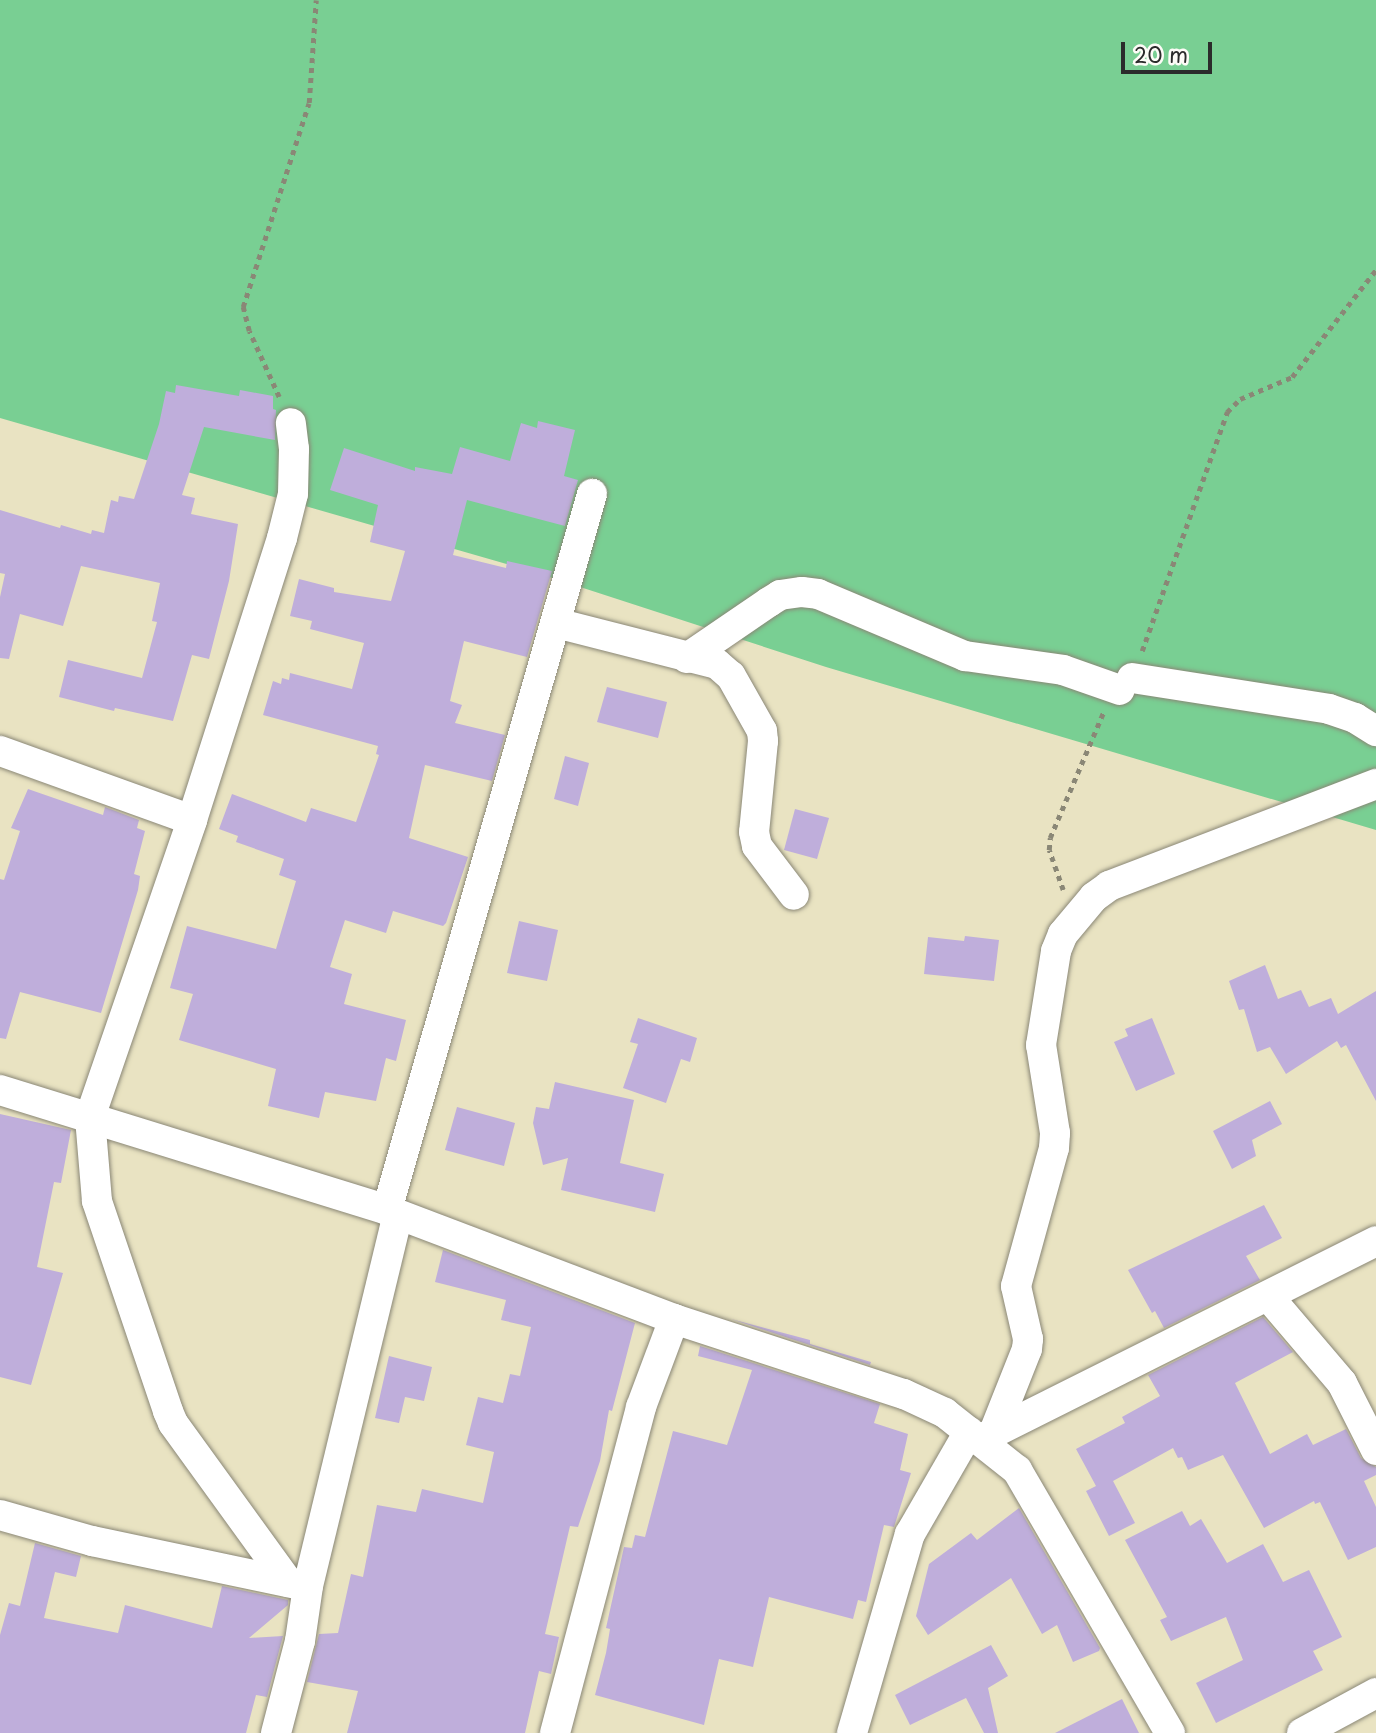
<!DOCTYPE html>
<style>
body{margin:0}
#map{position:relative;width:1376px;height:1733px;overflow:hidden;background:#e9e3c2;font-family:"Playpen Sans",sans-serif}
div>[style]{position:absolute}
[style*='--x']{left:calc(var(--x)*1px);top:calc(var(--y)*1px);width:calc(var(--w)*1px);rotate:calc(var(--a)*1deg)}
.green>*{inset:0;background:#79cf93}
.building>*{inset:0;background:#bfaedb}
.path>*{height:4.5px;margin-top:-2.25px;transform-origin:0;background:repeating-linear-gradient(90deg,#8a8776 0 5px,transparent 0 10px)}
.roads{filter:drop-shadow(0 0 2px #8a8776) drop-shadow(0 0 2px #8a8776)}
.street>*{height:30px;margin:-15px;padding:0 15px;transform-origin:15px;border-radius:15px;background:#fff}
span{translate:-50% -50%;white-space:nowrap;text-align:center;line-height:1.15;-webkit-text-stroke:7px #fdfcf7;paint-order:stroke}
.scale{position:absolute;left:1121px;top:42px;width:91px;height:32px;box-sizing:border-box;border:4px solid #2b2b2b;border-top:0;padding-left:9px;font-size:21px;line-height:24px;white-space:nowrap;color:#2b2b2b;-webkit-text-stroke:5px #fdfcf7;paint-order:stroke}
</style>
<div id="map">
<div class="green">
<i style="clip-path:polygon(0 0,1376px 0,1376px 830px,826px 667px,534px 572px,0 418px)"></i>
</div>
<div class="building">
<i style="clip-path:polygon(176px 385px,239px 396px,240px 390px,273px 396px,273px 409px,276px 410px,275px 440px,204px 427px,182px 495px,195px 498px,191px 514px,238px 524px,229px 581px,209px 659px,192px 655px,173px 721px,115px 708px,114px 711px,59px 697px,68px 660px,142px 678px,157px 622px,152px 621px,160px 583px,81px 566px,63px 626px,20px 614px,9px 659px,0 658px,0 597px,5px 574px,0 573px,0 510px,60px 528px,61px 525px,91px 534px,92px 530px,104px 533px,111px 500px,118px 502px,119px 496px,134px 499px,159px 424px,166px 391px,175px 393px)"></i>
<i style="clip-path:polygon(538px 421px,575px 430px,564px 476px,578px 480px,565px 526px,467px 500px,453px 555px,506px 568px,507px 561px,552px 571px,527px 657px,464px 641px,450px 701px,462px 705px,455px 723px,505px 735px,492px 781px,425px 765px,409px 838px,468px 857px,446px 923px,443px 926px,393px 911px,386px 933px,345px 920px,330px 967px,352px 974px,344px 1004px,406px 1020px,396px 1061px,386px 1058px,376px 1101px,325px 1092px,319px 1118px,268px 1106px,276px 1069px,179px 1040px,193px 994px,170px 988px,187px 926px,276px 949px,296px 881px,279px 875px,284px 859px,236px 842px,238px 836px,219px 829px,232px 794px,306px 822px,311px 808px,356px 822px,379px 755px,376px 754px,378px 746px,263px 715px,273px 681px,281px 684px,282px 678px,289px 680px,290px 673px,352px 689px,364px 643px,310px 629px,312px 621px,290px 616px,299px 579px,334px 588px,334px 592px,391px 601px,405px 551px,370px 542px,378px 505px,330px 490px,344px 448px,415px 471px,415px 467px,452px 474px,460px 447px,510px 461px,521px 423px,537px 428px)"></i>
<i style="clip-path:polygon(607px 687px,667px 702px,658px 738px,597px 722px)"></i>
<i style="clip-path:polygon(565px 756px,589px 763px,578px 806px,554px 799px)"></i>
<i style="clip-path:polygon(28px 789px,103px 815px,105px 807px,139px 820px,137px 828px,145px 831px,134px 874px,140px 876px,138px 890px,101px 1013px,20px 992px,6px 1039px,0 1038px,0 879px,4px 880px,20px 831px,11px 828px)"></i>
<i style="clip-path:polygon(795px 809px,829px 818px,817px 859px,784px 850px)"></i>
<i style="clip-path:polygon(519px 921px,558px 930px,547px 981px,507px 973px)"></i>
<i style="clip-path:polygon(965px 936px,999px 940px,994px 981px,924px 974px,928px 937px,964px 941px)"></i>
<i style="clip-path:polygon(1265px 965px,1278px 999px,1301px 990px,1309px 1007px,1331px 998px,1338px 1014px,1376px 991px,1376px 1101px,1346px 1045px,1341px 1048px,1337px 1041px,1286px 1074px,1270px 1047px,1257px 1052px,1244px 1009px,1239px 1010px,1229px 981px)"></i>
<i style="clip-path:polygon(638px 1018px,697px 1038px,690px 1062px,681px 1059px,666px 1103px,623px 1088px,638px 1044px,630px 1042px)"></i>
<i style="clip-path:polygon(1152px 1018px,1175px 1074px,1136px 1091px,1114px 1042px,1128px 1036px,1125px 1029px)"></i>
<i style="clip-path:polygon(555px 1082px,634px 1100px,620px 1163px,664px 1174px,655px 1212px,561px 1190px,568px 1158px,543px 1165px,533px 1123px,536px 1107px,549px 1109px)"></i>
<i style="clip-path:polygon(1270px 1101px,1282px 1124px,1252px 1140px,1256px 1156px,1232px 1169px,1213px 1131px)"></i>
<i style="clip-path:polygon(457px 1107px,515px 1123px,504px 1166px,445px 1150px)"></i>
<i style="clip-path:polygon(0 1114px,71px 1130px,61px 1183px,54px 1182px,37px 1267px,63px 1273px,31px 1385px,0 1377px)"></i>
<i style="clip-path:polygon(1264px 1205px,1282px 1238px,1246px 1256px,1260px 1280px,1164px 1328px,1155px 1311px,1152px 1313px,1128px 1270px)"></i>
<i style="clip-path:polygon(443px 1250px,635px 1323px,612px 1411px,609px 1410px,600px 1461px,578px 1527px,570px 1526px,545px 1634px,559px 1637px,551px 1674px,539px 1671px,525px 1733px,347px 1733px,358px 1691px,307px 1682px,319px 1634px,338px 1633px,351px 1574px,363px 1577px,377px 1505px,416px 1512px,422px 1489px,483px 1503px,494px 1452px,466px 1445px,478px 1397px,503px 1403px,510px 1374px,520px 1376px,531px 1327px,501px 1320px,506px 1300px,435px 1282px)"></i>
<i style="clip-path:polygon(1263px 1317px,1293px 1352px,1235px 1383px,1270px 1454px,1307px 1434px,1313px 1445px,1346px 1429px,1361px 1458px,1376px 1467px,1376px 1475px,1364px 1481px,1376px 1507px,1376px 1547px,1348px 1560px,1320px 1502px,1315px 1504px,1314px 1501px,1264px 1528px,1223px 1455px,1188px 1470px,1182px 1457px,1178px 1458px,1173px 1448px,1113px 1481px,1135px 1523px,1109px 1536px,1086px 1491px,1096px 1486px,1076px 1449px,1125px 1423px,1122px 1417px,1160px 1396px,1148px 1375px)"></i>
<i style="clip-path:polygon(731px 1319px,810px 1340px,810px 1344px,871px 1362px,870px 1365px)"></i>
<i style="clip-path:polygon(700px 1346px,880px 1404px,874px 1423px,908px 1434px,900px 1470px,911px 1473px,894px 1527px,884px 1525px,866px 1602px,858px 1600px,853px 1619px,769px 1597px,753px 1667px,719px 1659px,704px 1725px,595px 1695px,606px 1653px,610px 1629px,606px 1628px,624px 1547px,632px 1548px,635px 1535px,645px 1537px,673px 1431px,727px 1445px,752px 1370px,698px 1356px)"></i>
<i style="clip-path:polygon(389px 1356px,432px 1367px,424px 1401px,405px 1397px,399px 1423px,375px 1418px)"></i>
<i style="clip-path:polygon(1019px 1508px,1100px 1648px,1099px 1651px,1073px 1662px,1057px 1625px,1042px 1634px,1011px 1578px,928px 1635px,916px 1616px,929px 1564px,971px 1533px,977px 1540px)"></i>
<i style="clip-path:polygon(1182px 1511px,1190px 1526px,1201px 1519px,1227px 1563px,1263px 1544px,1283px 1582px,1309px 1570px,1342px 1637px,1313px 1651px,1323px 1670px,1216px 1723px,1196px 1683px,1243px 1660px,1226px 1617px,1171px 1641px,1160px 1620px,1167px 1617px,1125px 1540px)"></i>
<i style="clip-path:polygon(35px 1543px,81px 1556px,76px 1577px,55px 1572px,44px 1618px,118px 1633px,125px 1605px,212px 1628px,222px 1586px,288px 1600px,288px 1605px,249px 1638px,283px 1636px,267px 1697px,256px 1695px,246px 1733px,0 1733px,0 1635px,9px 1603px,20px 1606px)"></i>
<i style="clip-path:polygon(991px 1645px,1008px 1676px,988px 1688px,998px 1733px,984px 1733px,966px 1698px,910px 1725px,895px 1695px)"></i>
<i style="clip-path:polygon(1122px 1699px,1139px 1733px,1055px 1733px)"></i>
</div>
<div class="path">
<i style="--x:279;--y:397;--w:72;--a:-114.4"></i>
<i style="--x:249;--y:331;--w:25;--a:-104"></i>
<i style="--x:243;--y:307;--w:214;--a:-72.1"></i>
<i style="--x:309;--y:103;--w:103;--a:-86.1"></i>
<i style="--x:1142;--y:651;--w:254;--a:-70.4"></i>
<i style="--x:1227;--y:412;--w:18;--a:-45"></i>
<i style="--x:1240;--y:399;--w:56;--a:-22.9"></i>
<i style="--x:1292;--y:377;--w:136;--a:-51.9"></i>
<i style="--x:1063;--y:890;--w:42;--a:-109.3"></i>
<i style="--x:1049;--y:850;--w:12;--a:-85"></i>
<i style="--x:1050;--y:838;--w:136;--a:-67"></i>
</div>
<div class="roads">
<div class="street">
<i style="--x:556;--y:623;--w:166;--a:14.3"></i>
<i style="--x:717;--y:664;--w:18;--a:41"></i>
<i style="--x:731;--y:676;--w:63;--a:60.6"></i>
<i style="--x:762;--y:731;--w:10;--a:84"></i>
<i style="--x:763;--y:741;--w:91;--a:95.6"></i>
<i style="--x:754;--y:832;--w:14;--a:78"></i>
<i style="--x:757;--y:846;--w:61;--a:52.9"></i>
<i style="--x:687;--y:658;--w:99;--a:-34.3"></i>
<i style="--x:769;--y:602;--w:13;--a:-32"></i>
<i style="--x:780;--y:595;--w:22;--a:-8"></i>
<i style="--x:802;--y:592;--w:16;--a:7"></i>
<i style="--x:818;--y:594;--w:160;--a:22.9"></i>
<i style="--x:965;--y:656;--w:99;--a:8.1"></i>
<i style="--x:1063;--y:670;--w:60;--a:19.3"></i>
<i style="--x:1132;--y:678;--w:199;--a:8.9"></i>
<i style="--x:1329;--y:709;--w:28;--a:19"></i>
<i style="--x:1355;--y:718;--w:25;--a:32"></i>
<i style="--x:0;--y:751;--w:204;--a:19.8"></i>
<i style="--x:0;--y:1090;--w:405;--a:17.2"></i>
<i style="--x:387;--y:1210;--w:307;--a:20.8"></i>
<i style="--x:674;--y:1319;--w:242;--a:18.1"></i>
<i style="--x:904;--y:1394;--w:45;--a:24.9"></i>
<i style="--x:945;--y:1413;--w:92;--a:38.4"></i>
<i style="--x:1017;--y:1470;--w:304;--a:59.8"></i>
<i style="--x:387;--y:1210;--w:745;--a:-74.02"></i>
<i style="--x:1268;--y:1296;--w:114;--a:49.6"></i>
<i style="--x:1342;--y:1383;--w:75;--a:63.1"></i>
<i style="--x:994;--y:1432;--w:89;--a:-68.3"></i>
<i style="--x:1027;--y:1349;--w:10;--a:-84"></i>
<i style="--x:1028;--y:1339;--w:54;--a:-102.8"></i>
<i style="--x:1016;--y:1286;--w:143;--a:-74.6"></i>
<i style="--x:1054;--y:1148;--w:15;--a:-86"></i>
<i style="--x:1055;--y:1133;--w:89;--a:-99"></i>
<i style="--x:1041;--y:1045;--w:95;--a:-80.9"></i>
<i style="--x:1056;--y:951;--w:18;--a:-68"></i>
<i style="--x:1063;--y:934;--w:48;--a:-50"></i>
<i style="--x:1094;--y:897;--w:19;--a:-36"></i>
<i style="--x:1109;--y:886;--w:286;--a:-20.9"></i>
<i style="--x:985;--y:1437;--w:437;--a:-26.6"></i>
<i style="--x:0;--y:1515;--w:96;--a:15.8"></i>
<i style="--x:92;--y:1541;--w:208;--a:11.9"></i>
<i style="--x:288;--y:1582;--w:196;--a:-125.9"></i>
<i style="--x:173;--y:1423;--w:13;--a:-113"></i>
<i style="--x:168;--y:1411;--w:222;--a:-108.7"></i>
<i style="--x:97;--y:1201;--w:84;--a:-94.8"></i>
<i style="--x:90;--y:1117;--w:314;--a:-71"></i>
<i style="--x:192;--y:820;--w:296;--a:-72.3"></i>
<i style="--x:282;--y:538;--w:45;--a:-76"></i>
<i style="--x:293;--y:494;--w:45;--a:-88.7"></i>
<i style="--x:294;--y:449;--w:26;--a:-97"></i>
<i style="--x:276;--y:1733;--w:95;--a:-75.4"></i>
<i style="--x:300;--y:1641;--w:56;--a:-81.7"></i>
<i style="--x:308;--y:1586;--w:382;--a:-76.4"></i>
<i style="--x:555;--y:1733;--w:337;--a:-75.2"></i>
<i style="--x:641;--y:1407;--w:94;--a:-69.4"></i>
<i style="--x:852;--y:1733;--w:207;--a:-73.8"></i>
<i style="--x:910;--y:1534;--w:118;--a:-60"></i>
<i style="--x:1302;--y:1733;--w:84;--a:-28.4"></i>
</div>
</div>
<div class="scale">20 m</div>
</div>
